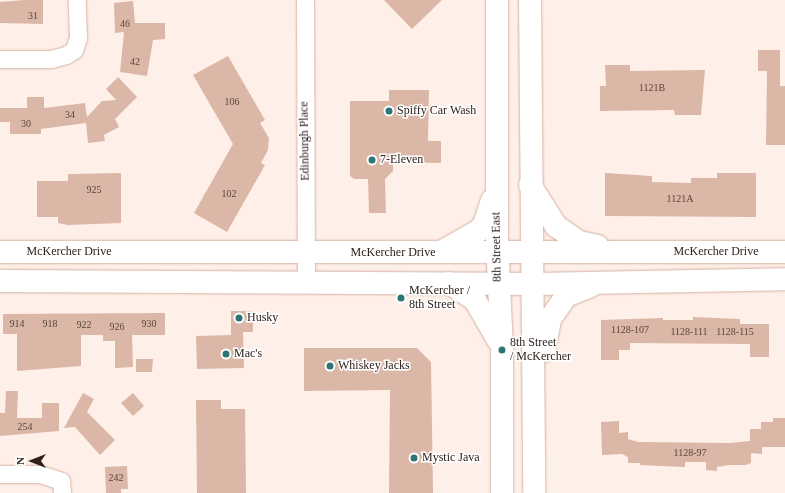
<!DOCTYPE html>
<style>
body{margin:0}
#map{position:relative;width:785px;height:493px;overflow:hidden;background:#fef0e9;font-family:Georgia,serif}
div>[style]{position:absolute}
[style*='--x']{left:calc(var(--x)*1px);top:calc(var(--y)*1px);width:calc(var(--w)*1px);rotate:calc(var(--a)*1deg)}
.building>*{inset:0;background:#dab7a7}
.roads{filter:drop-shadow(0 0 1px #d5b2a2) drop-shadow(0 0 1px #d5b2a2)}
.minor>*{height:17px;margin:-8.5px;padding:0 8.5px;transform-origin:8.5px;border-radius:8.5px;background:#fff}
.major>*{height:22px;margin:-11px;padding:0 11px;transform-origin:11px;border-radius:11px;background:#fff}
.dots>*{width:11px;height:11px;translate:-50% -50%;box-sizing:border-box;border:2px solid #fff;border-radius:50%}
span{translate:-50% -50%;white-space:nowrap;text-align:center;line-height:1.15;-webkit-text-stroke:3px #fff;paint-order:stroke}
.number-label{font-size:10px;color:#5a473f}
.number-label span{-webkit-text-stroke-width:0}
.poi-label{font-size:12px;color:#2f221c}
.left{translate:0 -50%;text-align:left}
.street-label{font-size:12px;color:#2f221c}
.north{position:absolute;left:12px;top:441px;width:40px;height:40px;-webkit-text-stroke:3px #fff;paint-order:stroke;rotate:270deg;font-size:11px;font-weight:700;line-height:16px;text-align:center;color:#2f221c}
.north::after{content:'';display:block;margin:auto;width:14px;height:18px;background:#2f221c;clip-path:polygon(50% 0,100% 100%,50% 72%,0 100%)}
</style>
<div id="map">
<div class="building">
<i style="clip-path:polygon(24px 0,43px 0,43px 24px,0 23px,0 2px)"></i>
<i style="clip-path:polygon(384px 0,442px 0,412px 29px)"></i>
<i style="clip-path:polygon(133px 1px,135px 23px,165px 23px,165px 39px,153px 40px,147px 76px,120px 72px,124px 32px,115px 33px,114px 3px)"></i>
<i style="clip-path:polygon(758px 50px,780px 50px,780px 86px,785px 86px,785px 145px,766px 145px,767px 71px,758px 71px)"></i>
<i style="clip-path:polygon(228px 56px,265px 120px,260px 123px,269px 138px,268px 150px,261px 163px,265px 165px,227px 232px,194px 213px,233px 144px,193px 75px)"></i>
<i style="clip-path:polygon(605px 65px,630px 65px,630px 71px,705px 70px,701px 115px,675px 115px,674px 110px,600px 111px,600px 86px,606px 86px)"></i>
<i style="clip-path:polygon(118px 77px,137px 97px,115px 119px,119px 127px,104px 135px,105px 141px,88px 143px,86px 123px,41px 129px,41px 134px,10px 134px,10px 122px,0 122px,0 108px,27px 108px,27px 97px,44px 97px,44px 108px,85px 103px,87px 117px,102px 101px,116px 100px,106px 89px)"></i>
<i style="clip-path:polygon(389px 90px,429px 90px,428px 141px,441px 141px,441px 163px,393px 162px,393px 171px,385px 179px,386px 213px,369px 213px,368px 179px,354px 179px,350px 176px,350px 101px,389px 101px)"></i>
<i style="clip-path:polygon(121px 173px,121px 223px,68px 225px,58px 223px,58px 217px,37px 217px,37px 181px,68px 181px,68px 174px)"></i>
<i style="clip-path:polygon(605px 173px,652px 176px,652px 182px,691px 183px,691px 178px,717px 178px,717px 173px,756px 173px,756px 217px,605px 216px)"></i>
<i style="clip-path:polygon(231px 311px,253px 311px,253px 332px,243px 332px,244px 368px,197px 369px,196px 336px,231px 335px)"></i>
<i style="clip-path:polygon(165px 313px,165px 335px,132px 335px,133px 367px,115px 368px,115px 341px,103px 341px,103px 335px,81px 335px,81px 366px,17px 371px,17px 334px,3px 334px,3px 314px)"></i>
<i style="clip-path:polygon(693px 317px,740px 319px,740px 324px,769px 324px,769px 357px,750px 357px,750px 344px,630px 343px,630px 350px,619px 350px,619px 360px,601px 360px,601px 320px,663px 318px,663px 320px,693px 320px)"></i>
<i style="clip-path:polygon(304px 348px,417px 348px,431px 362px,433px 493px,389px 493px,390px 390px,304px 391px)"></i>
<i style="clip-path:polygon(136px 359px,153px 359px,152px 372px,136px 372px)"></i>
<i style="clip-path:polygon(6px 391px,18px 391px,17px 418px,42px 418px,42px 403px,59px 403px,59px 431px,0 436px,0 413px,5px 413px)"></i>
<i style="clip-path:polygon(83px 393px,94px 399px,87px 412px,115px 440px,100px 455px,75px 427px,64px 428px)"></i>
<i style="clip-path:polygon(133px 393px,144px 406px,133px 416px,121px 403px)"></i>
<i style="clip-path:polygon(196px 400px,221px 400px,221px 409px,245px 409px,246px 493px,197px 493px)"></i>
<i style="clip-path:polygon(773px 418px,785px 418px,785px 447px,762px 447px,762px 454px,751px 453px,751px 463px,746px 465px,729px 465px,717px 467px,717px 471px,706px 470px,706px 462px,685px 462px,685px 467px,640px 465px,640px 463px,628px 463px,628px 457px,622px 454px,602px 455px,601px 422px,619px 421px,619px 433px,628px 432px,628px 439px,638px 442px,730px 443px,750px 441px,750px 429px,761px 429px,761px 422px,773px 422px)"></i>
<i style="clip-path:polygon(127px 466px,128px 489px,121px 489px,121px 493px,106px 493px,105px 467px)"></i>
</div>
<div class="roads">
<div class="minor">
<i style="--x:305;--y:0;--w:281;--a:89.8"></i>
<i style="--x:0;--y:59;--w:51;--a:0"></i>
<i style="--x:51;--y:59;--w:16;--a:-15"></i>
<i style="--x:66;--y:55;--w:9;--a:-32"></i>
<i style="--x:74;--y:50;--w:13;--a:-72"></i>
<i style="--x:78;--y:38;--w:38;--a:-92"></i>
<i style="--x:0;--y:474;--w:40;--a:0"></i>
<i style="--x:40;--y:474;--w:22;--a:18"></i>
<i style="--x:61;--y:481;--w:12;--a:85"></i>
</div>
<div class="major">
<i style="--x:497;--y:0;--w:240;--a:90"></i>
<i style="--x:497;--y:240;--w:110;--a:87.4"></i>
<i style="--x:502;--y:350;--w:143;--a:90"></i>
<i style="--x:530;--y:0;--w:493;--a:89.5"></i>
<i style="--x:530;--y:185;--w:49;--a:57.6"></i>
<i style="--x:556;--y:226;--w:28;--a:35"></i>
<i style="--x:579;--y:242;--w:19;--a:12"></i>
<i style="--x:0;--y:252;--w:785;--a:0"></i>
<i style="--x:441;--y:252;--w:43;--a:-29.6"></i>
<i style="--x:478;--y:231;--w:8;--a:-45"></i>
<i style="--x:484;--y:225;--w:26;--a:-72"></i>
<i style="--x:0;--y:281;--w:534;--a:0.32"></i>
<i style="--x:534;--y:284;--w:251;--a:-1.1"></i>
<i style="--x:449;--y:283;--w:31;--a:33"></i>
<i style="--x:475;--y:300;--w:46;--a:60.1"></i>
<i style="--x:544;--y:351;--w:33;--a:-79"></i>
<i style="--x:550;--y:319;--w:28;--a:-55"></i>
<i style="--x:566;--y:296;--w:27;--a:-22"></i>
</div>
</div>
<div class="dots">
<i style="left:389px;top:111px;background:#2b7575"></i>
<i style="left:372px;top:160px;background:#2b7575"></i>
<i style="left:401px;top:298px;background:#2b7575"></i>
<i style="left:239px;top:318px;background:#2b7575"></i>
<i style="left:502px;top:350px;background:#2b7575"></i>
<i style="left:226px;top:354px;background:#2b7575"></i>
<i style="left:330px;top:366px;background:#2b7575"></i>
<i style="left:414px;top:458px;background:#2b7575"></i>
</div>
<div class="number-label">
<span style="left:33px;top:16px">31</span>
<span style="left:125px;top:24px">46</span>
<span style="left:135px;top:62px">42</span>
<span style="left:652px;top:88px">1121B</span>
<span style="left:232px;top:102px">106</span>
<span style="left:70px;top:115px">34</span>
<span style="left:26px;top:124px">30</span>
<span style="left:94px;top:190px">925</span>
<span style="left:229px;top:194px">102</span>
<span style="left:680px;top:199px">1121A</span>
<span style="left:17px;top:324px">914</span>
<span style="left:50px;top:324px">918</span>
<span style="left:149px;top:324px">930</span>
<span style="left:84px;top:325px">922</span>
<span style="left:117px;top:327px">926</span>
<span style="left:630px;top:330px">1128-107</span>
<span style="left:689px;top:332px">1128-111</span>
<span style="left:735px;top:332px">1128-115</span>
<span style="left:25px;top:427px">254</span>
<span style="left:690px;top:453px">1128-97</span>
<span style="left:116px;top:478px">242</span>
</div>
<div class="poi-label">
<span class="left" style="left:397px;top:111px">Spiffy Car Wash</span>
<span class="left" style="left:380px;top:160px">7-Eleven</span>
<span class="left" style="left:409px;top:298px">McKercher /<br>8th Street</span>
<span class="left" style="left:247px;top:318px">Husky</span>
<span class="left" style="left:510px;top:350px">8th Street<br>/ McKercher</span>
<span class="left" style="left:234px;top:354px">Mac's</span>
<span class="left" style="left:338px;top:366px">Whiskey Jacks</span>
<span class="left" style="left:422px;top:458px">Mystic Java</span>
</div>
<div class="street-label">
<span style="left:305px;top:141px;rotate:-91deg">Edinburgh Place</span>
<span style="left:497px;top:247px;rotate:-91deg">8th Street East</span>
<span style="left:69px;top:252px">McKercher Drive</span>
<span style="left:716px;top:252px">McKercher Drive</span>
<span style="left:393px;top:253px">McKercher Drive</span>
</div>
<div class="north">N</div>
</div>
